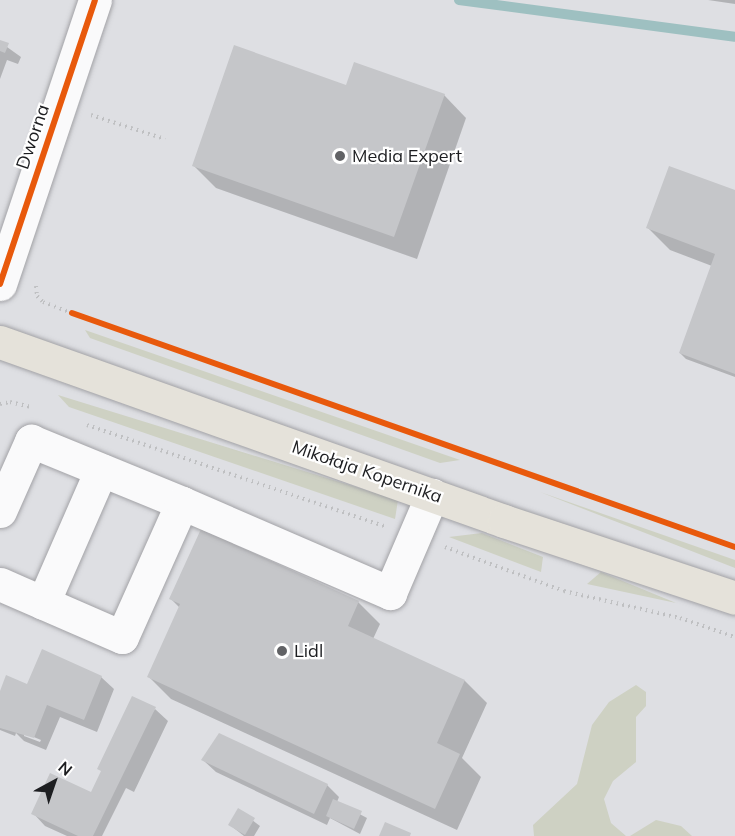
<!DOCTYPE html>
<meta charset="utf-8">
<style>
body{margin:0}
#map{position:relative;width:735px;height:836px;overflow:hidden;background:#dedfe3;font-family:Mulish,sans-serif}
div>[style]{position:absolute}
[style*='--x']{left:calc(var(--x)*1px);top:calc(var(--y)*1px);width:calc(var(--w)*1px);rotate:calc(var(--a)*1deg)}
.green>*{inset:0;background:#ced1c3}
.shadow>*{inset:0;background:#0003}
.stream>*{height:10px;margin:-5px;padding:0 5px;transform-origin:5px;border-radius:5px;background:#9ec0c1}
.building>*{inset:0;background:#c5c6c9}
.path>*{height:4px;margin-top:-2px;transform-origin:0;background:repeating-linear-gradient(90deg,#bfc0c2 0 1.5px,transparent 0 6px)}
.roads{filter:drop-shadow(0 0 2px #a2a2a6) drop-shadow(0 0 2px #a2a2a6)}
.minor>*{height:33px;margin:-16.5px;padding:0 16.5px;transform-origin:16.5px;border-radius:16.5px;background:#fafafb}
.major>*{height:33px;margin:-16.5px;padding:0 16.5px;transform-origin:16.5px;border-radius:16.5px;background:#e5e2da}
.cycleway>*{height:6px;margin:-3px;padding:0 3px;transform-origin:3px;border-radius:3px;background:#e8590c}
.dots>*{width:16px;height:16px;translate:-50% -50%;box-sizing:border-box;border:3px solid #fff;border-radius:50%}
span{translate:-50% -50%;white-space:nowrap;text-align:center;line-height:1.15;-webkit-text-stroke:4.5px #fff;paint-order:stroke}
.street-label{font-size:18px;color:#1d1e21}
.poi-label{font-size:18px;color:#1d1e21}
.left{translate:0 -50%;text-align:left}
.north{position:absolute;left:24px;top:752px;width:60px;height:60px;-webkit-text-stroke:4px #fff;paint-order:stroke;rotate:40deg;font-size:16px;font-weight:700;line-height:24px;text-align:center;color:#1d1e21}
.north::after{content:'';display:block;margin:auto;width:21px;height:27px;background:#1d1e21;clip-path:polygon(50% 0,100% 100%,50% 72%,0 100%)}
</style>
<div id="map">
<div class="green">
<i style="clip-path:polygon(85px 330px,460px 460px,440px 463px,90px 338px)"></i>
<i style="clip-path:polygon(58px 395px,398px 500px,395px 519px,69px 407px)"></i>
<i style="clip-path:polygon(540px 492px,735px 560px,735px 568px)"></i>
<i style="clip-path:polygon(482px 533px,543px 557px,541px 572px,449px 537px)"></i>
<i style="clip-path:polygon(601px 572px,676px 603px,587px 584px)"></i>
<i style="clip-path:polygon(636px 685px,646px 692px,646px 706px,636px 717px,636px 762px,613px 781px,604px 799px,611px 823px,626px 836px,534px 836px,533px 825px,577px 784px,592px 725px,609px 702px)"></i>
<i style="clip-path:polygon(656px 820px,681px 826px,692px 836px,630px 836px)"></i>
</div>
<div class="shadow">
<i style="clip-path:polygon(708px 0,735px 0,735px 4px)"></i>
<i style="clip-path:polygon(0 42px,21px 57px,18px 64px,7px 60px,0 79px)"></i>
<i style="clip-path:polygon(347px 87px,444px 95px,466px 118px,417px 259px,216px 188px,194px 166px)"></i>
<i style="clip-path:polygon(735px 192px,735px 377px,686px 359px,680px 353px,712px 266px,670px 250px,648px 228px)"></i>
<i style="clip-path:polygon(171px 599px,358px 602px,380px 624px,373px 639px,465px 681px,487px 703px,462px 758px,481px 777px,457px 830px,171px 699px,149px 677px,180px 608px)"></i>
<i style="clip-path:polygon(evenodd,101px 677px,114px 689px,97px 732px,60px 717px,46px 750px,24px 741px,16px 733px,15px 736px,0 730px,0 695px,26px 685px,101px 677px,24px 733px,41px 740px,40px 742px,24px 736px,24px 733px)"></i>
<i style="clip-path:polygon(155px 709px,168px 721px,134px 792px,126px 788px,102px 836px,67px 836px,45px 826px,33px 813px,93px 795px)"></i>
<i style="clip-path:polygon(203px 760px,327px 785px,339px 797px,337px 802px,367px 818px,360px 834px,330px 818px,327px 825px,216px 772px)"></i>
<i style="clip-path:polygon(239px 810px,260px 826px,254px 836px,244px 836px,230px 825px)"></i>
</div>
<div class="stream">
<i style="--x:459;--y:0;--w:278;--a:7.6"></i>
</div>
<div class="building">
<i style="clip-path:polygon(0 40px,9px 43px,5px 53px,0 51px)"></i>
<i style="clip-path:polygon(234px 45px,346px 85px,354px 62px,445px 94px,394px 237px,192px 166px)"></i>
<i style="clip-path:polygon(669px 166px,735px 190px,735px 374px,679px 353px,715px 254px,646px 228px)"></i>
<i style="clip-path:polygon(201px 529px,359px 601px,348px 626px,465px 680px,437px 743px,460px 754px,435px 809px,147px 677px,180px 604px,169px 599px)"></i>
<i style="clip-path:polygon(42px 649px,102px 676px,84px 720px,47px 705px,34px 738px,0 728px,0 691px,6px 675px,27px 684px)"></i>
<i style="clip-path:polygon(132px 696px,156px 707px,93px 836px,78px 836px,31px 814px,50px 773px,91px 792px,101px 771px,97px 769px)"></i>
<i style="clip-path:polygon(219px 733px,328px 784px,314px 814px,201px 760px)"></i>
<i style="clip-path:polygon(333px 799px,362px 811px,354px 829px,326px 816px)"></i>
<i style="clip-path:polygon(238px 808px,255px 818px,245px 835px,228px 825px)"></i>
<i style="clip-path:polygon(385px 822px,411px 833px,410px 836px,379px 836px)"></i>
</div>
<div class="path">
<i style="--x:91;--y:115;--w:78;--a:18"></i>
<i style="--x:36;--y:286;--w:10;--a:84"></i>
<i style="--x:37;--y:296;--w:8;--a:45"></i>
<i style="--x:43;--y:302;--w:31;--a:21"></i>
<i style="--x:0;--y:404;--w:10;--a:-11"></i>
<i style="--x:10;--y:402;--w:22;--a:13"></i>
<i style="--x:87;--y:425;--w:314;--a:18.8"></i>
<i style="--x:445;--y:547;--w:127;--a:20.3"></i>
<i style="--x:564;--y:591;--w:119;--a:13.1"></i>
<i style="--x:680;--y:618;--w:58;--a:19.1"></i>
</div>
<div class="roads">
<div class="minor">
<i style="--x:0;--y:284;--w:299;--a:-71.5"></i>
<i style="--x:0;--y:511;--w:77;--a:-66.1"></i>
<i style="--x:31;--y:441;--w:163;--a:22.3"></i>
<i style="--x:0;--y:584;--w:133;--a:23.5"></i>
<i style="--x:122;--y:637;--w:147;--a:-65.9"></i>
<i style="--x:182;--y:503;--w:227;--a:23.4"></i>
<i style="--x:390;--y:593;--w:107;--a:-66.8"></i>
<i style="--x:43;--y:603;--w:145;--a:-66.4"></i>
</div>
<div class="major">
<i style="--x:0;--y:342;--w:535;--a:19.55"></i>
<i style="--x:504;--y:521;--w:243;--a:18.4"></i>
</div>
</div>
<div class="cycleway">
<i style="--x:0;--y:284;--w:299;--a:-71.5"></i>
<i style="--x:72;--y:313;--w:703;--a:19.44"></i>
</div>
<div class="dots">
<i style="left:340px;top:156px;background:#616265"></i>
<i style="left:282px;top:651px;background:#616265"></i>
</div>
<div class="street-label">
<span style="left:33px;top:137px;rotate:-71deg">Dworna</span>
<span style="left:367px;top:472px;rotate:19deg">Mikołaja Kopernika</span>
</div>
<div class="poi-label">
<span class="left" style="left:352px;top:156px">Media Expert</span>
<span class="left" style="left:294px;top:651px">Lidl</span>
</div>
<div class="north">N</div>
</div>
